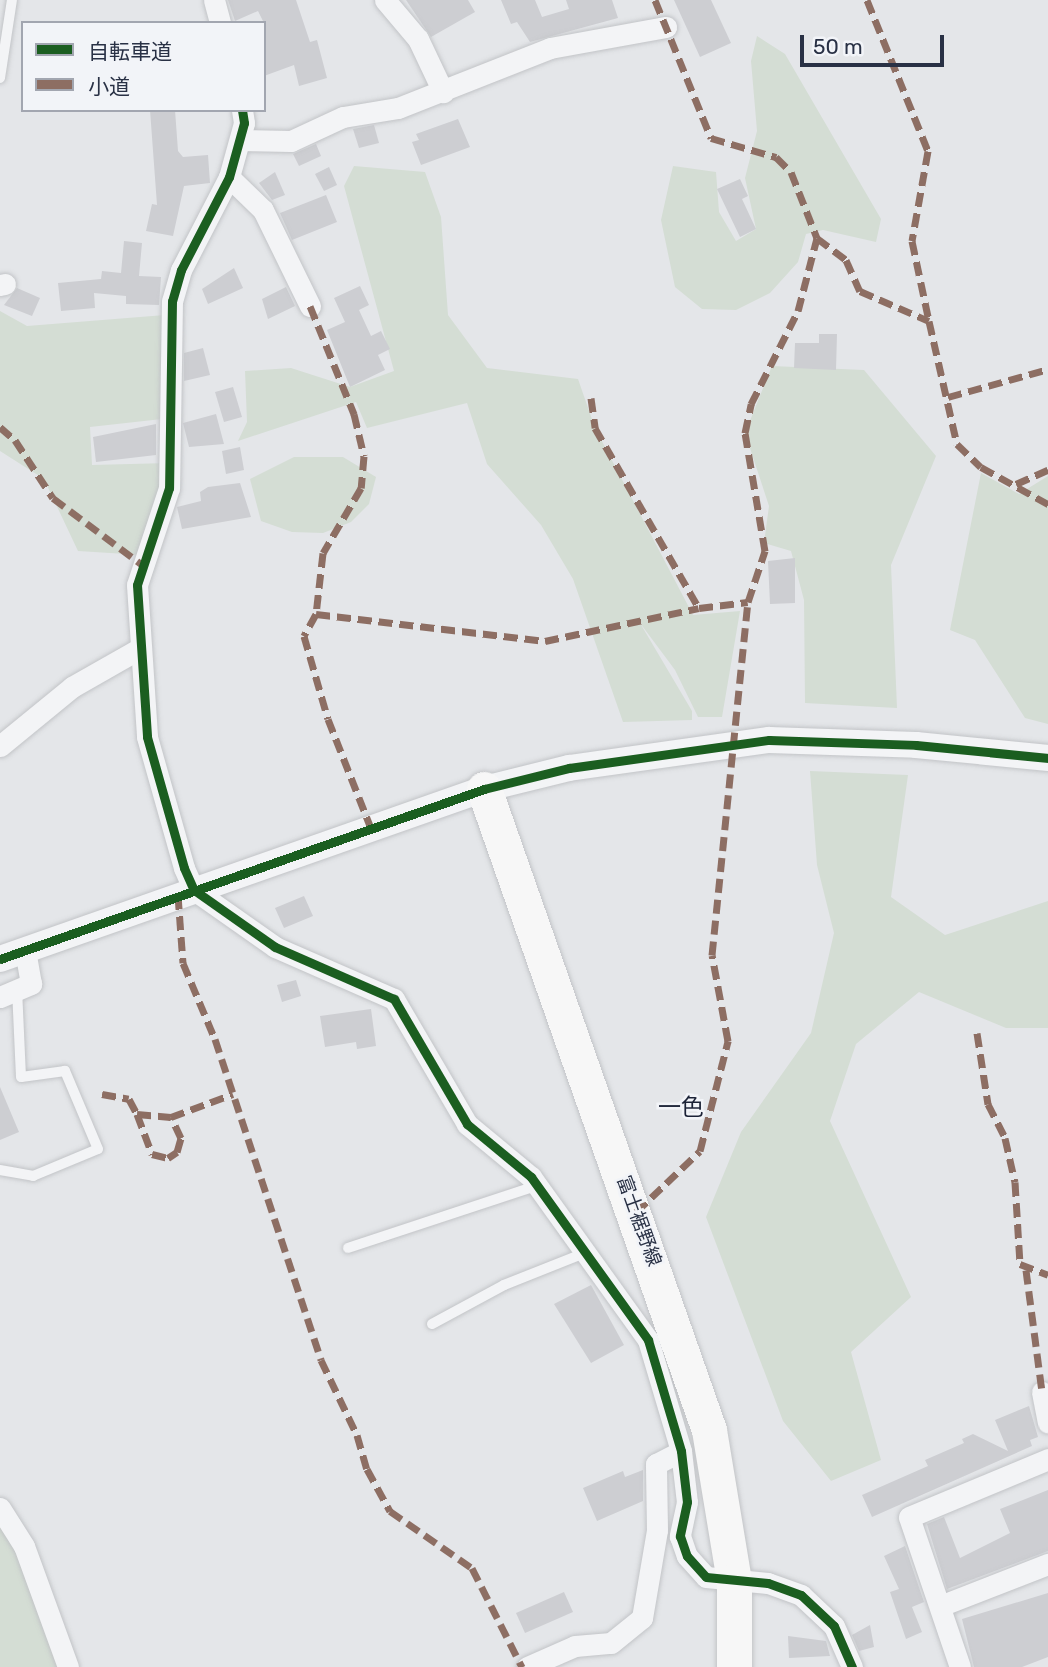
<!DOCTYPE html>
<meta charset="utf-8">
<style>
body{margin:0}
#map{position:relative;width:1048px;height:1667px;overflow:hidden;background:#e4e6e9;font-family:Rubik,"Noto Sans JP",sans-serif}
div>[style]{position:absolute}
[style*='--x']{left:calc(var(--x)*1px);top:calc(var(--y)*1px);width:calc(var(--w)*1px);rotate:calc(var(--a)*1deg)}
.green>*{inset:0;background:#d4ddd4}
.building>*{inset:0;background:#cdced2}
.roads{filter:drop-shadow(0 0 2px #c2c4c7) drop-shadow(0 0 2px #c2c4c7)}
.service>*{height:10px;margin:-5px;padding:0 5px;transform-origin:5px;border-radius:5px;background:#f3f4f6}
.minor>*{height:21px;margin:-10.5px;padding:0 10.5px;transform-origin:10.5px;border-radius:10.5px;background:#f3f4f6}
.tertiary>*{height:26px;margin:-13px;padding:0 13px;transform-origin:13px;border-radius:13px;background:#f3f4f6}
.primary>*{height:35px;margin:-17.5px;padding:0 17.5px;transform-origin:17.5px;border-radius:17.5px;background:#f7f7f7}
.quiet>*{height:7px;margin-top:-3.5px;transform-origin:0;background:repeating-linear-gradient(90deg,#8d6e63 0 14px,transparent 0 21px)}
.cycleway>*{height:9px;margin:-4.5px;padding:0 4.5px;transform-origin:4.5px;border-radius:4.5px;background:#1b5e20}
span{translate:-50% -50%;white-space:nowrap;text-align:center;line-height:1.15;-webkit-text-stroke:5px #f2f4f8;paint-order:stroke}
.street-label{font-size:19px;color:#293145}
.quarter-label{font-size:23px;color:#1b2236}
.legend{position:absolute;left:21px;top:21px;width:245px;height:91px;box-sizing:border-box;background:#f2f4f8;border:2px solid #a2a6b0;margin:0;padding:9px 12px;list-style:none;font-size:21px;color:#293145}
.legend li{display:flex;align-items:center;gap:14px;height:35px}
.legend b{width:35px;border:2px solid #a2a6b0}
.scale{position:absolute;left:800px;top:35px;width:144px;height:32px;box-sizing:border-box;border:4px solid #293145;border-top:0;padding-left:9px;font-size:21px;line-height:24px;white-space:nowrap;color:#293145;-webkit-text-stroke:5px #f2f4f8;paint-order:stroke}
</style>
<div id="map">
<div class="green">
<i style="clip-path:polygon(757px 36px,785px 54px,881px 219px,876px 242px,823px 230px,806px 234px,798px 262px,770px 293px,736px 310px,702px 309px,675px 287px,661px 220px,673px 166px,716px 172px,719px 212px,736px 241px,756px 229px,745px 178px,757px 131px,751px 61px)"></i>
<i style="clip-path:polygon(354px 166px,425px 172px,441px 217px,448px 315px,487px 368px,578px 379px,595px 428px,693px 615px,740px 611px,722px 717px,698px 717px,675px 670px,640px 623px,692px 711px,692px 720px,623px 722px,573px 579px,541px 525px,487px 464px,467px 403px,367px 428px,356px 402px,238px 441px,247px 422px,245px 371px,291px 368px,350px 387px,394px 371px,344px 186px)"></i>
<i style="clip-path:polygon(0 311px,27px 326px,165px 315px,162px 419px,90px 427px,92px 465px,169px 463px,142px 555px,78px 551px,44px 479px,0 451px)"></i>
<i style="clip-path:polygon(772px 366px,864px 370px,936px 456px,891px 565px,897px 708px,805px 703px,804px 600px,791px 551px,764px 543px,769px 506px,745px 433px)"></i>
<i style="clip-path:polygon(294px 457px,343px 457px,376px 477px,369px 504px,351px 522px,323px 533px,292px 532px,261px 521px,250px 479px)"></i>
<i style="clip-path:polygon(981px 473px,1019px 494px,1048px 476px,1048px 724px,1025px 718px,975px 640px,950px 630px)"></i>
<i style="clip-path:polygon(810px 771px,908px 775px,891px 897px,945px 935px,1048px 901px,1048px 1028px,1006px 1028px,919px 992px,856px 1044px,830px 1121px,911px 1297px,851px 1352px,881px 1460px,831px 1481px,783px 1421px,706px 1217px,741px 1132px,811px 1033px,834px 933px,817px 865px)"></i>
<i style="clip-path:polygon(0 1517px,70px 1667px,0 1667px)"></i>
</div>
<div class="building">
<i style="clip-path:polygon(228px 0,296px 0,310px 42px,317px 40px,327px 78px,299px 86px,294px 65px,264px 76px,264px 23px,258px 11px,235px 21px)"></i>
<i style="clip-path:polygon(406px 0,468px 0,475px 12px,431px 37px)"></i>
<i style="clip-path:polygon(501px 0,535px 0,542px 17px,569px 9px,566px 0,612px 0,618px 18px,530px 42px,517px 22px,511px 24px)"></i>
<i style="clip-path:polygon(674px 0,711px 0,731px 43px,700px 57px)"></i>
<i style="clip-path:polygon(150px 110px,175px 110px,178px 151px,183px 157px,208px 155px,210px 183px,184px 186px,173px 236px,146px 231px,152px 204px,157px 205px)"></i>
<i style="clip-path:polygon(458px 119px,470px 147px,421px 165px,412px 142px,419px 140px,416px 134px)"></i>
<i style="clip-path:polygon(374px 125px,379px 143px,359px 148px,353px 129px)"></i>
<i style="clip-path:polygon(316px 144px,321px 156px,299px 166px,293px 154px)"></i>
<i style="clip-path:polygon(329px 167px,337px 185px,324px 191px,315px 174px)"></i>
<i style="clip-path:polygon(275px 172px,285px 195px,272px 200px,259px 183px)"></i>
<i style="clip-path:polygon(740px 179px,748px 196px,742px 199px,756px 229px,740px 237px,717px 189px)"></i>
<i style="clip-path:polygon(326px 195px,337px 222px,292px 240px,280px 213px)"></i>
<i style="clip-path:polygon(124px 241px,142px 243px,139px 276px,161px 277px,159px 305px,126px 304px,126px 296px,94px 293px,95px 308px,61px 311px,58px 283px,101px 279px,102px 271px,121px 273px)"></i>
<i style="clip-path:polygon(234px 268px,243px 288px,208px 304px,202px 289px)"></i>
<i style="clip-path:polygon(360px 286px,369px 305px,359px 310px,371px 336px,381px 331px,390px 349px,378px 355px,385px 370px,350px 387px,327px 330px,345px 322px,334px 298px)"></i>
<i style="clip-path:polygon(286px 287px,295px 306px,268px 319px,262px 299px)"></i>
<i style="clip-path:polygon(17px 288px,40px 298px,32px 316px,4px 305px)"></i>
<i style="clip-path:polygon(819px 334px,837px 334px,836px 370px,794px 368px,795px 343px,819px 343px)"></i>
<i style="clip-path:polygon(203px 348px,210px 375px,184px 381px,184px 353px)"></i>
<i style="clip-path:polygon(233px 387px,242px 417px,224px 422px,215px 392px)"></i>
<i style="clip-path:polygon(216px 414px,224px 444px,189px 447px,183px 423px)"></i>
<i style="clip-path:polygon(156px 424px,156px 455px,96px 462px,93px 437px)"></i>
<i style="clip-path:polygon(240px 447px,244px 470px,226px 474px,222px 451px)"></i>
<i style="clip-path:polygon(240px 483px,251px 517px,182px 529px,177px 507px,201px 501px,200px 492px,208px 487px)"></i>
<i style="clip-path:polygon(795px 558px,795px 603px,770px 604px,768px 561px)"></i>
<i style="clip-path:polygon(304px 896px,313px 916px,284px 928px,275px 908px)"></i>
<i style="clip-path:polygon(296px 980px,301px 996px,282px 1002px,277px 985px)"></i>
<i style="clip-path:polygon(371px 1009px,376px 1046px,357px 1049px,356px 1042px,325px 1047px,320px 1016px)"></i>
<i style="clip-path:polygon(0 1087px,19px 1132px,0 1140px)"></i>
<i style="clip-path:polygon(591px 1285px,624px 1345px,591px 1363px,554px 1304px)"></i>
<i style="clip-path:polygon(1029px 1406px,1038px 1437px,1030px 1440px,1032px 1446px,872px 1517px,862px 1495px,928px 1466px,925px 1460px,964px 1443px,962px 1439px,973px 1434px,1008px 1451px,995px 1420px)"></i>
<i style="clip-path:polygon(643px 1470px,643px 1501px,597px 1521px,583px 1488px,623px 1471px,625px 1477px)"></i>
<i style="clip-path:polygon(1048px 1490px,1048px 1551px,947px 1589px,927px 1524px,944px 1517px,960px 1558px,1010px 1533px,1000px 1509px)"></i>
<i style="clip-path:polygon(905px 1546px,924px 1602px,912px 1607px,922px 1632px,906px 1639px,890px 1592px,899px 1589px,884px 1556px)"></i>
<i style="clip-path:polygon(564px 1592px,573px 1612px,525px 1633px,516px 1613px)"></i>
<i style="clip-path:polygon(1048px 1593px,1048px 1657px,1022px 1667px,974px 1667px,962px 1619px)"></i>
<i style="clip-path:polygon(870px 1625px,874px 1647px,859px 1651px,852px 1635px)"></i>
<i style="clip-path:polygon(788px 1636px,826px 1641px,830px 1656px,789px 1658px)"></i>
</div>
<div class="roads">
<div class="service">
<i style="--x:0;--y:78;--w:79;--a:-81.3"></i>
<i style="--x:0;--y:1170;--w:34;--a:10"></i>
<i style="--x:33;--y:1176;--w:70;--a:-22.6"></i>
<i style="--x:98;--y:1149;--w:85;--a:-112.9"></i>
<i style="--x:65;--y:1071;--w:44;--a:172.2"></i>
<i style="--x:21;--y:1077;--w:87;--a:-92.6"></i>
<i style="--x:348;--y:1248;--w:200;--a:-18.3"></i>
<i style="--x:432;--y:1324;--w:82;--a:-28.4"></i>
<i style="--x:504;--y:1285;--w:87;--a:-21.6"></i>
</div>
<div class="minor">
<i style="--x:214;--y:0;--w:24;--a:75"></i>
<i style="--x:385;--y:0;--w:51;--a:49.8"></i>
<i style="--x:418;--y:39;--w:59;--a:64.7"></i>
<i style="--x:242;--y:110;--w:13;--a:81"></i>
<i style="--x:244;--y:123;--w:56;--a:105.5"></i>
<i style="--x:229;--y:177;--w:105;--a:117.3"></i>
<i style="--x:181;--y:270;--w:32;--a:106"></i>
<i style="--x:172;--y:301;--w:187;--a:90.9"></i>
<i style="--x:169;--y:488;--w:102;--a:108.3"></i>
<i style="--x:137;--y:585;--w:152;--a:86.2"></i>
<i style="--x:147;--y:737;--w:136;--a:74.2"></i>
<i style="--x:184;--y:868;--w:24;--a:66"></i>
<i style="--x:194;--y:890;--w:99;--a:35.1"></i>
<i style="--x:275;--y:947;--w:130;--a:23.6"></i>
<i style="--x:394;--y:999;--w:145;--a:59.7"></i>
<i style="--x:467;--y:1124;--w:83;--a:39.6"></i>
<i style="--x:531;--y:1177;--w:201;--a:54.3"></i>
<i style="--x:648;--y:1340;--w:116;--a:73.4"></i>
<i style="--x:681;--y:1451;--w:51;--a:83.3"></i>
<i style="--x:687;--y:1502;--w:35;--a:102"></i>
<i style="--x:680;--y:1536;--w:21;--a:71"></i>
<i style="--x:687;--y:1556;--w:28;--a:48"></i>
<i style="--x:706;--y:1577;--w:62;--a:5.5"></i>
<i style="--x:768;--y:1583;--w:35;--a:20"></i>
<i style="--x:801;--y:1595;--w:45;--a:43.2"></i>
<i style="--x:834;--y:1626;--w:45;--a:66.3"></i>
<i style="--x:240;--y:140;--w:51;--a:1.1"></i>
<i style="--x:291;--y:141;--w:57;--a:-24.8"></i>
<i style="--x:343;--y:117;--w:56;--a:-9.3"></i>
<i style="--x:398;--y:108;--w:163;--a:-21.5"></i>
<i style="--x:550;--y:48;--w:118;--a:-10.3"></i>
<i style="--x:229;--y:177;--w:47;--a:44.1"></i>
<i style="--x:263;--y:210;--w:107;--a:63.9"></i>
<i style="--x:0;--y:285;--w:5;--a:-11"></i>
<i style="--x:0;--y:746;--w:93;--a:-39.3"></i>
<i style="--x:72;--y:687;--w:75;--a:-29.6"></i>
<i style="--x:0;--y:997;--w:34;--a:-23"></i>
<i style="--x:31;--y:984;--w:34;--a:-100"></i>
<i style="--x:1042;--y:1392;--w:31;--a:79"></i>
<i style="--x:0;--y:1508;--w:45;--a:57.7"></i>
<i style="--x:24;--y:1546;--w:129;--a:70"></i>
<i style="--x:940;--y:1606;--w:116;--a:-21.3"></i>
<i style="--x:527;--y:1667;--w:52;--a:-23.6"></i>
<i style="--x:575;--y:1646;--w:36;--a:-5"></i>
<i style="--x:611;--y:1643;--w:40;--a:-39"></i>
<i style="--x:642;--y:1618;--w:89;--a:-80.3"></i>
<i style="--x:657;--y:1530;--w:66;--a:-90.9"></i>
<i style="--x:656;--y:1464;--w:28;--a:-27"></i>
<i style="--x:960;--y:1667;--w:158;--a:-108.8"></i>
<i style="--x:909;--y:1517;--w:151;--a:-22.6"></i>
</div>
<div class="tertiary">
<i style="--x:0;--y:959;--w:513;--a:-19.35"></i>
<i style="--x:484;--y:789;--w:88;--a:-13.9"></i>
<i style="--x:569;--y:768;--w:202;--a:-8"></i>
<i style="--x:769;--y:740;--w:147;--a:1.9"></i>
<i style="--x:916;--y:745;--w:133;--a:5.6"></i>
</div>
<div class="primary">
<i style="--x:484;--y:789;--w:679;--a:70.66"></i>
<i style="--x:709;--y:1430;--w:153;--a:80.6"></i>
<i style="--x:734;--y:1581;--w:86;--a:90"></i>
</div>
</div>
<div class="quiet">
<i style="--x:655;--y:0;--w:149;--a:67.9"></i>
<i style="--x:711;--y:138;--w:68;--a:16.3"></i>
<i style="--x:776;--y:157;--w:21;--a:45"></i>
<i style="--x:791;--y:172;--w:71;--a:68.5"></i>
<i style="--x:817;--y:238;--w:36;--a:37"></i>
<i style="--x:846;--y:260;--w:34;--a:66"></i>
<i style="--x:860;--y:291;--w:75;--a:23.5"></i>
<i style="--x:929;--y:321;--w:126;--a:77.2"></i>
<i style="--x:957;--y:444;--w:33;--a:44"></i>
<i style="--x:981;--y:467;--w:77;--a:28.9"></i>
<i style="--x:867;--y:0;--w:163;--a:68"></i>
<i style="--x:928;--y:151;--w:91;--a:100.1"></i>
<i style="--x:912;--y:241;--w:82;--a:78"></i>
<i style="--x:310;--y:306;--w:117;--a:67.8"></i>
<i style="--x:354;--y:414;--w:43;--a:76.6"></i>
<i style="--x:364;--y:456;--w:32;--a:95"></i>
<i style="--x:361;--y:488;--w:75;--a:120.3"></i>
<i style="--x:323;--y:553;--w:61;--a:96.5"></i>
<i style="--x:316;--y:614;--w:231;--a:6.7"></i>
<i style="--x:545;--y:641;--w:157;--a:-12.1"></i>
<i style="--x:948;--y:397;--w:104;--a:-15.6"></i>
<i style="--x:591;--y:398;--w:30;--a:82"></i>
<i style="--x:595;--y:428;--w:208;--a:60"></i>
<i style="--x:699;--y:608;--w:49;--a:-7"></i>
<i style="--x:748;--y:602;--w:54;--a:-71.6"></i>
<i style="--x:765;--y:551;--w:120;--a:-99.6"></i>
<i style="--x:745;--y:433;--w:30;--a:-78"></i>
<i style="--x:751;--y:404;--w:104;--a:-63.2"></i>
<i style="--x:798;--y:311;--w:75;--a:-75.4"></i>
<i style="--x:0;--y:427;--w:20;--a:41"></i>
<i style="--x:15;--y:440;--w:69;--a:56.8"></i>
<i style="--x:53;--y:498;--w:114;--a:36.8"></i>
<i style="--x:1016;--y:484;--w:35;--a:-24"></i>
<i style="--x:316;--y:614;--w:25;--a:119"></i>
<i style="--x:304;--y:636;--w:86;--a:73.9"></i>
<i style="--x:328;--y:719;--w:117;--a:68.5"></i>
<i style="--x:178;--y:895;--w:68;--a:85.8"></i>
<i style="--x:183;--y:963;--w:82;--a:67.2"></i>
<i style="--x:215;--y:1039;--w:338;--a:71.7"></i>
<i style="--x:321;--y:1360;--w:83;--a:64.4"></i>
<i style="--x:357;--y:1435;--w:35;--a:74"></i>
<i style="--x:367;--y:1469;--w:48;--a:61.3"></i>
<i style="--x:390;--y:1511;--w:100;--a:34.8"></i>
<i style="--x:472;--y:1568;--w:111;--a:63.2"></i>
<i style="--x:977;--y:1033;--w:72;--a:81.2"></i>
<i style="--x:988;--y:1104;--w:38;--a:63"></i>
<i style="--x:1005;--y:1138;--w:45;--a:77.2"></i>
<i style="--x:1015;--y:1182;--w:82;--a:86.5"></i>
<i style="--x:1020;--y:1264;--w:30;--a:21"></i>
<i style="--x:102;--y:1094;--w:27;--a:10"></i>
<i style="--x:129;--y:1099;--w:17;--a:62"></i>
<i style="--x:137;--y:1114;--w:34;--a:5"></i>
<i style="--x:171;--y:1117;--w:66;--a:-20.4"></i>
<i style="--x:137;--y:1114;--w:43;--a:69.4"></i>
<i style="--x:152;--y:1154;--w:16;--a:14"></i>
<i style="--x:168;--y:1158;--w:11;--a:-34"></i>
<i style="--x:177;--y:1152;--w:15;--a:-74"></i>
<i style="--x:181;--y:1138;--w:23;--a:-115"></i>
<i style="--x:636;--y:1212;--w:88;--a:-43.6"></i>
<i style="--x:700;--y:1151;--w:114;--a:-75.7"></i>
<i style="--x:728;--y:1041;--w:87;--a:-100.5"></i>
<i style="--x:712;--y:955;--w:355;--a:-84.2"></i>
<i style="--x:1026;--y:1270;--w:123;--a:82.5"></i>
</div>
<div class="cycleway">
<i style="--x:242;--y:110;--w:13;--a:81"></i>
<i style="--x:244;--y:123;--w:56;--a:105.5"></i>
<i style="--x:229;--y:177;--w:105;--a:117.3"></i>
<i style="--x:181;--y:270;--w:32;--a:106"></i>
<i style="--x:172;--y:301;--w:187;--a:90.9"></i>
<i style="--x:169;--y:488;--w:102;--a:108.3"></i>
<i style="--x:137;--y:585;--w:152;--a:86.2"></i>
<i style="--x:147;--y:737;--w:136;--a:74.2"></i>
<i style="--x:184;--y:868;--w:24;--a:66"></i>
<i style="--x:194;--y:890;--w:99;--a:35.1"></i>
<i style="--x:275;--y:947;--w:130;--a:23.6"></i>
<i style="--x:394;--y:999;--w:145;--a:59.7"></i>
<i style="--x:467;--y:1124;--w:83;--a:39.6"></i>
<i style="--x:531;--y:1177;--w:201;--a:54.3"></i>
<i style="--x:648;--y:1340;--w:116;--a:73.4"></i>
<i style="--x:681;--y:1451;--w:51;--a:83.3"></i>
<i style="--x:687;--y:1502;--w:35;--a:102"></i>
<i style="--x:680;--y:1536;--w:21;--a:71"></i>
<i style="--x:687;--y:1556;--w:28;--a:48"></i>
<i style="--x:706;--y:1577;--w:62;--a:5.5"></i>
<i style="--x:768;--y:1583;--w:35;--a:20"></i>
<i style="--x:801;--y:1595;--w:45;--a:43.2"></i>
<i style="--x:834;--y:1626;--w:45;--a:66.3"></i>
<i style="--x:0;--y:959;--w:513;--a:-19.35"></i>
<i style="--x:484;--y:789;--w:88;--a:-13.9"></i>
<i style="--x:569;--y:768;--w:202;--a:-8"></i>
<i style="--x:769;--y:740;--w:147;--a:1.9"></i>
<i style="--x:916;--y:745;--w:133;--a:5.6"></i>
</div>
<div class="street-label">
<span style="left:639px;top:1221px;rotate:70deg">富士裾野線</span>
</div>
<div class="quarter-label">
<span style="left:681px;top:1107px">一色</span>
</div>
<ul class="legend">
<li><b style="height:9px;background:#1b5e20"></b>自転車道</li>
<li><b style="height:9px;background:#8d6e63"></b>小道</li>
</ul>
<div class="scale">50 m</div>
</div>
